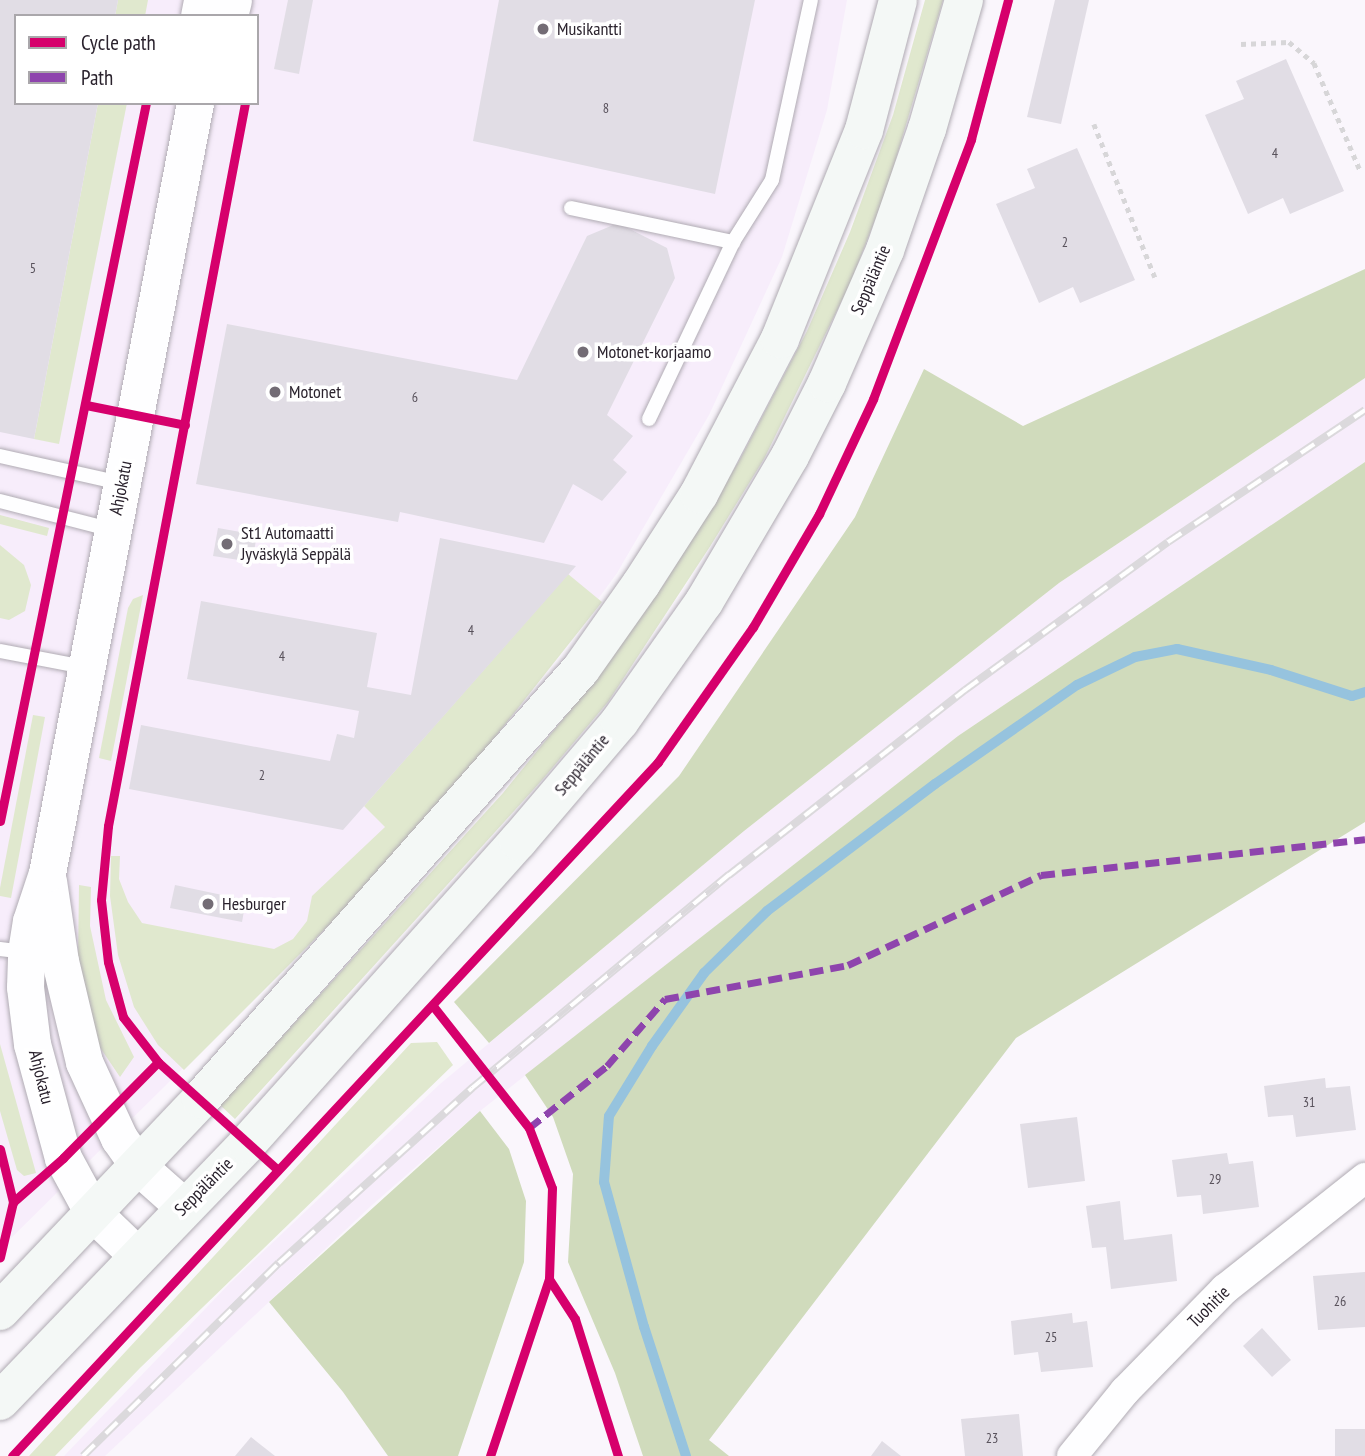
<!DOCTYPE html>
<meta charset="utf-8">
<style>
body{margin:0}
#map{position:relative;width:1365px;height:1456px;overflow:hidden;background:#faf6fc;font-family:"PT Sans Narrow",sans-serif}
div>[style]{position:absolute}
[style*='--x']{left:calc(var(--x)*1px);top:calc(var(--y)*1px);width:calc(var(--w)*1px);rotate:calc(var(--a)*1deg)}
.built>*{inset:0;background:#f7edfb}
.green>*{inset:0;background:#e0e8ce}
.forest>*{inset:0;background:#d0dbbc}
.stream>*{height:10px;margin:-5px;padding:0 5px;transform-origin:5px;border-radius:5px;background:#96c3de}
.building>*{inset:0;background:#e1dde5}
.path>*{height:4.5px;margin-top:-2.25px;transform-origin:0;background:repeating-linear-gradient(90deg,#d7d6d8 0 5px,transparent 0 10px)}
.roads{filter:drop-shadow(0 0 2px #b0abb3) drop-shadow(0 0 2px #b0abb3)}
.service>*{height:14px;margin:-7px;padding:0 7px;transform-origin:7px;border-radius:7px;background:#fefeff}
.minor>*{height:30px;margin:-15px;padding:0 15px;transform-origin:15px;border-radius:15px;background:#fefeff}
.tertiary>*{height:37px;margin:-18.5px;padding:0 18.5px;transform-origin:18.5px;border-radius:18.5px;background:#fefeff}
.secondary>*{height:38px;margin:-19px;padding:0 19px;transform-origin:19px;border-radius:19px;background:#f4f8f6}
.rail>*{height:8px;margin-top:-4px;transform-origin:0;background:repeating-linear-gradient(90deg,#fff 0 16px,#dbd9dc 0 32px);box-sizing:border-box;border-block:2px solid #dbd9dc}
.quiet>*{height:7px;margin-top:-3.5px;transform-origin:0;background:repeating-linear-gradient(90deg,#8e44ad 0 14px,transparent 0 21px)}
.cycleway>*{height:9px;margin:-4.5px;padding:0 4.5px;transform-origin:4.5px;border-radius:4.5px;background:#d6006c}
.dots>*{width:19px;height:19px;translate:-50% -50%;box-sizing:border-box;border:4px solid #fff;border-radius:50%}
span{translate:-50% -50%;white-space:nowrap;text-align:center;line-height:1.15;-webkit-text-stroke:7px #fff;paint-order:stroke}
.number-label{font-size:14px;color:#58515b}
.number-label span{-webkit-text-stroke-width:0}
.poi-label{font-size:18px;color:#2a222d}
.left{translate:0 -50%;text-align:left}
.street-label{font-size:18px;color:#2a222d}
.legend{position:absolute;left:14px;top:14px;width:245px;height:91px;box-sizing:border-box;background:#fff;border:2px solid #aaa7ab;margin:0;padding:9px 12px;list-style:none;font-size:21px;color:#2a222d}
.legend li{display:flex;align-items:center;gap:14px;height:35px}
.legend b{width:35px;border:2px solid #aaa7ab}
</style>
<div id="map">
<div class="built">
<i style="clip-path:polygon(evenodd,0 0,847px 0,827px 110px,782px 257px,709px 415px,617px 573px,524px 700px,413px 841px,0 1249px,0 0,16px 16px,257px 16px,257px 103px,16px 103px,16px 16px)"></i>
<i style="clip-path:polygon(1365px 378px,1365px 462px,958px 736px,480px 1111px,372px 1205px,105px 1456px,64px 1456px,230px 1283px,440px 1084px,744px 831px,1059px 583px)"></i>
</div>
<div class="green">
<i style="clip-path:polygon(118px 0,148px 0,145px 16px,115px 16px)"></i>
<i style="clip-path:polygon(925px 0,943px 0,887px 189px,850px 284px,764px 459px,711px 545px,608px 702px,543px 779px,235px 1119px,220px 1105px,503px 793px,593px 682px,664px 584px,739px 461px,807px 331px,850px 232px,893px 115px)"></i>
<i style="clip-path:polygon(98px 103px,127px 103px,59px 444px,34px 439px)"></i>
<i style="clip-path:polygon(0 515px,49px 528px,47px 536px,0 524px)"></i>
<i style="clip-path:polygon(0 545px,24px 565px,31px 585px,25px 611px,9px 620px,0 618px)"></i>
<i style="clip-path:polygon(568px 574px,602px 602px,413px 841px,184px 1070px,158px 1045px,134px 1007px,118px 955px,110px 896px,111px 856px,120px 856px,119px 879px,128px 902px,142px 923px,274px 949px,293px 939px,307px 921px,312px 896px,385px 827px,364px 806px)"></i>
<i style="clip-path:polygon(143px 595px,111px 761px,99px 758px,128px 608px,133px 599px)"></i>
<i style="clip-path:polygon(33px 715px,45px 717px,11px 898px,0 896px,0 888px)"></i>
<i style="clip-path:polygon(79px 885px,91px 887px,90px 926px,106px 1000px,134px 1057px,120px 1077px,99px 1046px,78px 958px)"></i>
<i style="clip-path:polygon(437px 1042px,453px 1065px,140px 1368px,55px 1456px,29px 1456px,411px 1043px)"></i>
<i style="clip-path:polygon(0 1044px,36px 1173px,24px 1176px,17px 1170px,0 1111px)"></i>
</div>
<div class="forest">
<i style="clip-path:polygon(1365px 269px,1365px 378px,1059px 583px,744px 831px,489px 1043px,454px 1002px,679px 776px,855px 517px,924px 369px,1023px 426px)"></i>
<i style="clip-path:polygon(1365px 462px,1365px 822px,1016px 1038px,709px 1440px,729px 1456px,643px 1456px,615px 1373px,568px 1262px,573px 1174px,553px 1117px,525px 1075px,958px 736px)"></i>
<i style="clip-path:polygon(480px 1111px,509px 1149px,526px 1201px,524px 1262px,458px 1456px,388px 1456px,343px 1392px,269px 1302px)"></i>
</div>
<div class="stream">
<i style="--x:686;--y:1456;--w:136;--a:-108"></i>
<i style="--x:644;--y:1327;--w:150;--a:-105.4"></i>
<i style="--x:604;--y:1182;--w:66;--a:-85.7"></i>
<i style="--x:609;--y:1116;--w:82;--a:-58.4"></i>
<i style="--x:652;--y:1046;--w:90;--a:-54.5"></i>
<i style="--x:704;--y:973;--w:88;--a:-44.5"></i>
<i style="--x:767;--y:911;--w:211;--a:-37.1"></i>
<i style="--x:935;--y:784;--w:173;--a:-34.9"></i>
<i style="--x:1077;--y:685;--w:64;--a:-25.8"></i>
<i style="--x:1135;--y:657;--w:43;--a:-10.8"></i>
<i style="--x:1177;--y:649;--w:96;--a:12.6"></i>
<i style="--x:1271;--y:670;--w:85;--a:17.8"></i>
<i style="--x:1352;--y:696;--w:14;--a:-17"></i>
</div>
<div class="building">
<i style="clip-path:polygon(0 0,118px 0,115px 16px,16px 16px,16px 103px,98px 103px,34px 439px,0 432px)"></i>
<i style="clip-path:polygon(288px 0,313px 0,299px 74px,274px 69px)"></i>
<i style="clip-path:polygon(499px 0,755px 0,715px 194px,473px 141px)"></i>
<i style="clip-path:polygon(1055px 0,1089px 0,1061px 124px,1027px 117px)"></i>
<i style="clip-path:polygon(1286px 59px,1344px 191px,1290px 214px,1283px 198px,1248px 214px,1205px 115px,1244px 99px,1236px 81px)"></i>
<i style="clip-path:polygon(1077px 148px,1135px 280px,1080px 303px,1073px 287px,1039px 303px,996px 204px,1035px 188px,1027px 169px)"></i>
<i style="clip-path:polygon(618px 223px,667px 248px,675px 278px,607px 415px,633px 436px,613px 460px,627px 472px,602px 501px,573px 484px,544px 543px,400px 512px,398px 522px,196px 484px,227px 324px,517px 380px,587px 236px)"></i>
<i style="clip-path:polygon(218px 528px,257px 535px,252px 562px,213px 556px)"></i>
<i style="clip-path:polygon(440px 538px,576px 566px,343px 830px,129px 789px,141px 725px,330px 761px,337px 734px,354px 738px,359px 711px,187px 679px,201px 601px,377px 633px,367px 687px,411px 695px)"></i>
<i style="clip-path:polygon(175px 885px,246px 900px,242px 922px,170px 908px)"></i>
<i style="clip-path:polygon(1325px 1078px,1326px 1088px,1350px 1086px,1356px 1130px,1296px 1137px,1293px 1115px,1268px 1117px,1264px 1086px)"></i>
<i style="clip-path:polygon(1077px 1117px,1085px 1181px,1028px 1188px,1020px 1124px)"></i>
<i style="clip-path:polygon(1227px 1153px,1229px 1164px,1253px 1161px,1259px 1207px,1203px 1214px,1201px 1195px,1177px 1197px,1172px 1160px)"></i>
<i style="clip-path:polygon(1120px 1201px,1124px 1240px,1172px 1234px,1177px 1281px,1111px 1289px,1106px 1247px,1092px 1248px,1086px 1206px)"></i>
<i style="clip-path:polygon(1365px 1272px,1365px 1327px,1318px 1330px,1313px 1276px)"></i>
<i style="clip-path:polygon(1072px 1313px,1073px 1323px,1087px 1321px,1093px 1367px,1041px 1372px,1038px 1352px,1014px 1355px,1011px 1321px)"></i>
<i style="clip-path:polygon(1262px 1328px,1291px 1360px,1272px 1377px,1243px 1346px)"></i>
<i style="clip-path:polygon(1019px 1414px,1023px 1456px,965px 1456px,961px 1419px)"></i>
<i style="clip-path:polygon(1335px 1429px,1365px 1429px,1365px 1456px,1335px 1456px)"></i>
<i style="clip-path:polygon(251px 1437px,275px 1456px,235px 1456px)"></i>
<i style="clip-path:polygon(882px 1441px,901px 1456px,871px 1456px)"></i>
</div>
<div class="path">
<i style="--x:1241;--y:44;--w:48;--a:-2.4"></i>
<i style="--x:1289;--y:42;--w:33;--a:40"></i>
<i style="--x:1314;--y:63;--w:116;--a:66.7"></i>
<i style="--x:1094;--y:124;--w:165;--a:68.3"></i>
</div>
<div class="roads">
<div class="service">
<i style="--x:571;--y:208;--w:166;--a:11.9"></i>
<i style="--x:649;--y:419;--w:196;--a:-64.6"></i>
<i style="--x:733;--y:242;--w:73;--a:-57.8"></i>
<i style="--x:772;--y:180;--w:184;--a:-77.8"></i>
<i style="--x:0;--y:456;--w:124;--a:12.6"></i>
<i style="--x:0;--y:501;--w:117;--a:14.4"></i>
<i style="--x:0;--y:651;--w:86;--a:10.8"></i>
<i style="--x:0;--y:949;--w:26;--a:7"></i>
</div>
<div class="minor">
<i style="--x:1072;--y:1456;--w:84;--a:-50.8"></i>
<i style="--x:1125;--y:1391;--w:143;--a:-45.6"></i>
<i style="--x:1225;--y:1289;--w:179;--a:-38.4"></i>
</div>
<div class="tertiary">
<i style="--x:199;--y:16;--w:16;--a:-79"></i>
<i style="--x:229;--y:16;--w:16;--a:-76"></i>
<i style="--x:48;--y:881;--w:81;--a:81.5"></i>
<i style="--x:60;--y:961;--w:104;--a:76.6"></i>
<i style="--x:84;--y:1062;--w:84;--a:65.3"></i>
<i style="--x:119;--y:1138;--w:35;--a:55"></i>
<i style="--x:139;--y:1167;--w:60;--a:41.6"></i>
<i style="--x:138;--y:1256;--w:62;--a:-136.3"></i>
<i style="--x:93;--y:1213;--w:63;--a:-118.6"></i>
<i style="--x:63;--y:1158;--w:118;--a:-105.2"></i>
<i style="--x:32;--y:1044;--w:57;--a:-97"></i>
<i style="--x:25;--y:987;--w:35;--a:-88"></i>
<i style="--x:26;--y:952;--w:31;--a:-81"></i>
<i style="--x:31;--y:921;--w:51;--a:-71.6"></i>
<i style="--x:47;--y:873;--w:784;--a:-79.12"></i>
</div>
<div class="secondary">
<i style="--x:0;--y:1311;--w:292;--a:-46.5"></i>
<i style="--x:201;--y:1099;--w:574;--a:-48.53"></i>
<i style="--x:581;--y:669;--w:104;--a:-54.8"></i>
<i style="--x:641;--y:584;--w:107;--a:-57.2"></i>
<i style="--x:699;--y:494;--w:175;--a:-62.4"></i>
<i style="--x:780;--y:339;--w:225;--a:-68.1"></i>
<i style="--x:864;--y:130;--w:134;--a:-75.3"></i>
<i style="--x:0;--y:1401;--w:356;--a:-46.1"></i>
<i style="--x:247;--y:1144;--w:407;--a:-48.2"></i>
<i style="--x:518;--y:841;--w:157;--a:-49.6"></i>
<i style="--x:620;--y:721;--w:146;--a:-54.8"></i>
<i style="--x:704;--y:602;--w:169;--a:-59.5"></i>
<i style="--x:790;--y:456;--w:82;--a:-63.1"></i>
<i style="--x:827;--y:383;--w:145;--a:-66.4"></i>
<i style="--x:885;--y:250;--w:128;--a:-70.9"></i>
<i style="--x:927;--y:129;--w:134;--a:-74"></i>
</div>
</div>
<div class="rail">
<i style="--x:83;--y:1456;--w:275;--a:-44.6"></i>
<i style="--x:279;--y:1263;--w:261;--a:-42.2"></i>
<i style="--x:472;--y:1088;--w:334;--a:-39.7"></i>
<i style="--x:729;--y:875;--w:300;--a:-38.1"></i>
<i style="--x:965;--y:690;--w:251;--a:-36.1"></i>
<i style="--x:1168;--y:542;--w:237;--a:-33.8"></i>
</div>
<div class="quiet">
<i style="--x:529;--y:1128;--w:100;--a:-38.5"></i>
<i style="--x:607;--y:1066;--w:89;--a:-49.1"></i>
<i style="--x:665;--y:999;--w:186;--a:-10.5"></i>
<i style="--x:848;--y:965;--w:213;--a:-25"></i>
<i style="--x:1041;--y:875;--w:326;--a:-6.3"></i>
</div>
<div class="cycleway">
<i style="--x:245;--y:103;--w:736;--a:100.73"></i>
<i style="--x:108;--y:826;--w:74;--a:95.4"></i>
<i style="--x:101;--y:900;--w:62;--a:83.6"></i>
<i style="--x:108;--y:962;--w:57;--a:74.7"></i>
<i style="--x:123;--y:1017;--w:57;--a:52.1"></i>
<i style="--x:158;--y:1062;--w:161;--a:42"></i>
<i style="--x:86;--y:405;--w:101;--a:11.4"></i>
<i style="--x:0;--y:821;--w:733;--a:-78.51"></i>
<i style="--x:433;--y:1006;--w:155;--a:51.8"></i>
<i style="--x:529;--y:1128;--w:64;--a:69"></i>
<i style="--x:552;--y:1188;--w:91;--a:91.9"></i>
<i style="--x:549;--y:1279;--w:48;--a:57"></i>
<i style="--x:575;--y:1319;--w:144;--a:72.6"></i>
<i style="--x:0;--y:1149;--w:55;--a:76.2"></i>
<i style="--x:13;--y:1202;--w:57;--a:103.3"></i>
<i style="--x:13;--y:1202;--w:67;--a:-41.3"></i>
<i style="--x:63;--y:1158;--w:135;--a:-45.3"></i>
<i style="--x:12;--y:1456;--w:948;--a:-47.05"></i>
<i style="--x:658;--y:762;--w:165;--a:-54.9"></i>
<i style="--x:753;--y:627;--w:131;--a:-59.7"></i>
<i style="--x:819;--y:514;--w:127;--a:-64.8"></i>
<i style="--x:873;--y:399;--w:278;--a:-69.3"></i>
<i style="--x:971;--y:139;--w:144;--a:-75.1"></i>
<i style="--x:490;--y:1456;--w:187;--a:-71.6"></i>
</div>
<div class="dots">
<i style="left:543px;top:29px;background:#736c75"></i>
<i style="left:583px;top:352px;background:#736c75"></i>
<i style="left:275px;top:392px;background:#736c75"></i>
<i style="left:227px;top:544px;background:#736c75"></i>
<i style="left:208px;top:904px;background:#736c75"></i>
</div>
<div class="number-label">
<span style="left:606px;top:108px">8</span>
<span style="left:1275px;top:153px">4</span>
<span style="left:1065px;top:242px">2</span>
<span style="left:33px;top:268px">5</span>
<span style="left:415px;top:397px">6</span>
<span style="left:471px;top:630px">4</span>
<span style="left:282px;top:656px">4</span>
<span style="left:262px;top:775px">2</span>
<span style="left:1309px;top:1102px">31</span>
<span style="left:1215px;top:1179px">29</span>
<span style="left:1340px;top:1301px">26</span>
<span style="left:1051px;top:1337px">25</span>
<span style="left:992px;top:1438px">23</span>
</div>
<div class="poi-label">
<span class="left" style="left:557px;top:29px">Musikantti</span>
<span class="left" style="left:597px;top:352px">Motonet-korjaamo</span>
<span class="left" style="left:289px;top:392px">Motonet</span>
<span class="left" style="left:241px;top:544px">St1 Automaatti<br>Jyväskylä Seppälä</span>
<span class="left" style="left:222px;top:904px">Hesburger</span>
</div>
<div class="street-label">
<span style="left:871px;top:280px;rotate:-67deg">Seppäläntie</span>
<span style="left:121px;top:488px;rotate:-79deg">Ahjokatu</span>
<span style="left:582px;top:765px;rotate:-50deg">Seppäläntie</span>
<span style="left:41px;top:1077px;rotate:76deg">Ahjokatu</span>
<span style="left:204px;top:1187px;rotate:-45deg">Seppäläntie</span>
<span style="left:1209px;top:1307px;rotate:-45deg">Tuohitie</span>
</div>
<ul class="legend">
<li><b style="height:9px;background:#d6006c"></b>Cycle path</li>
<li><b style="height:9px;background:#8e44ad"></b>Path</li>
</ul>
</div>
